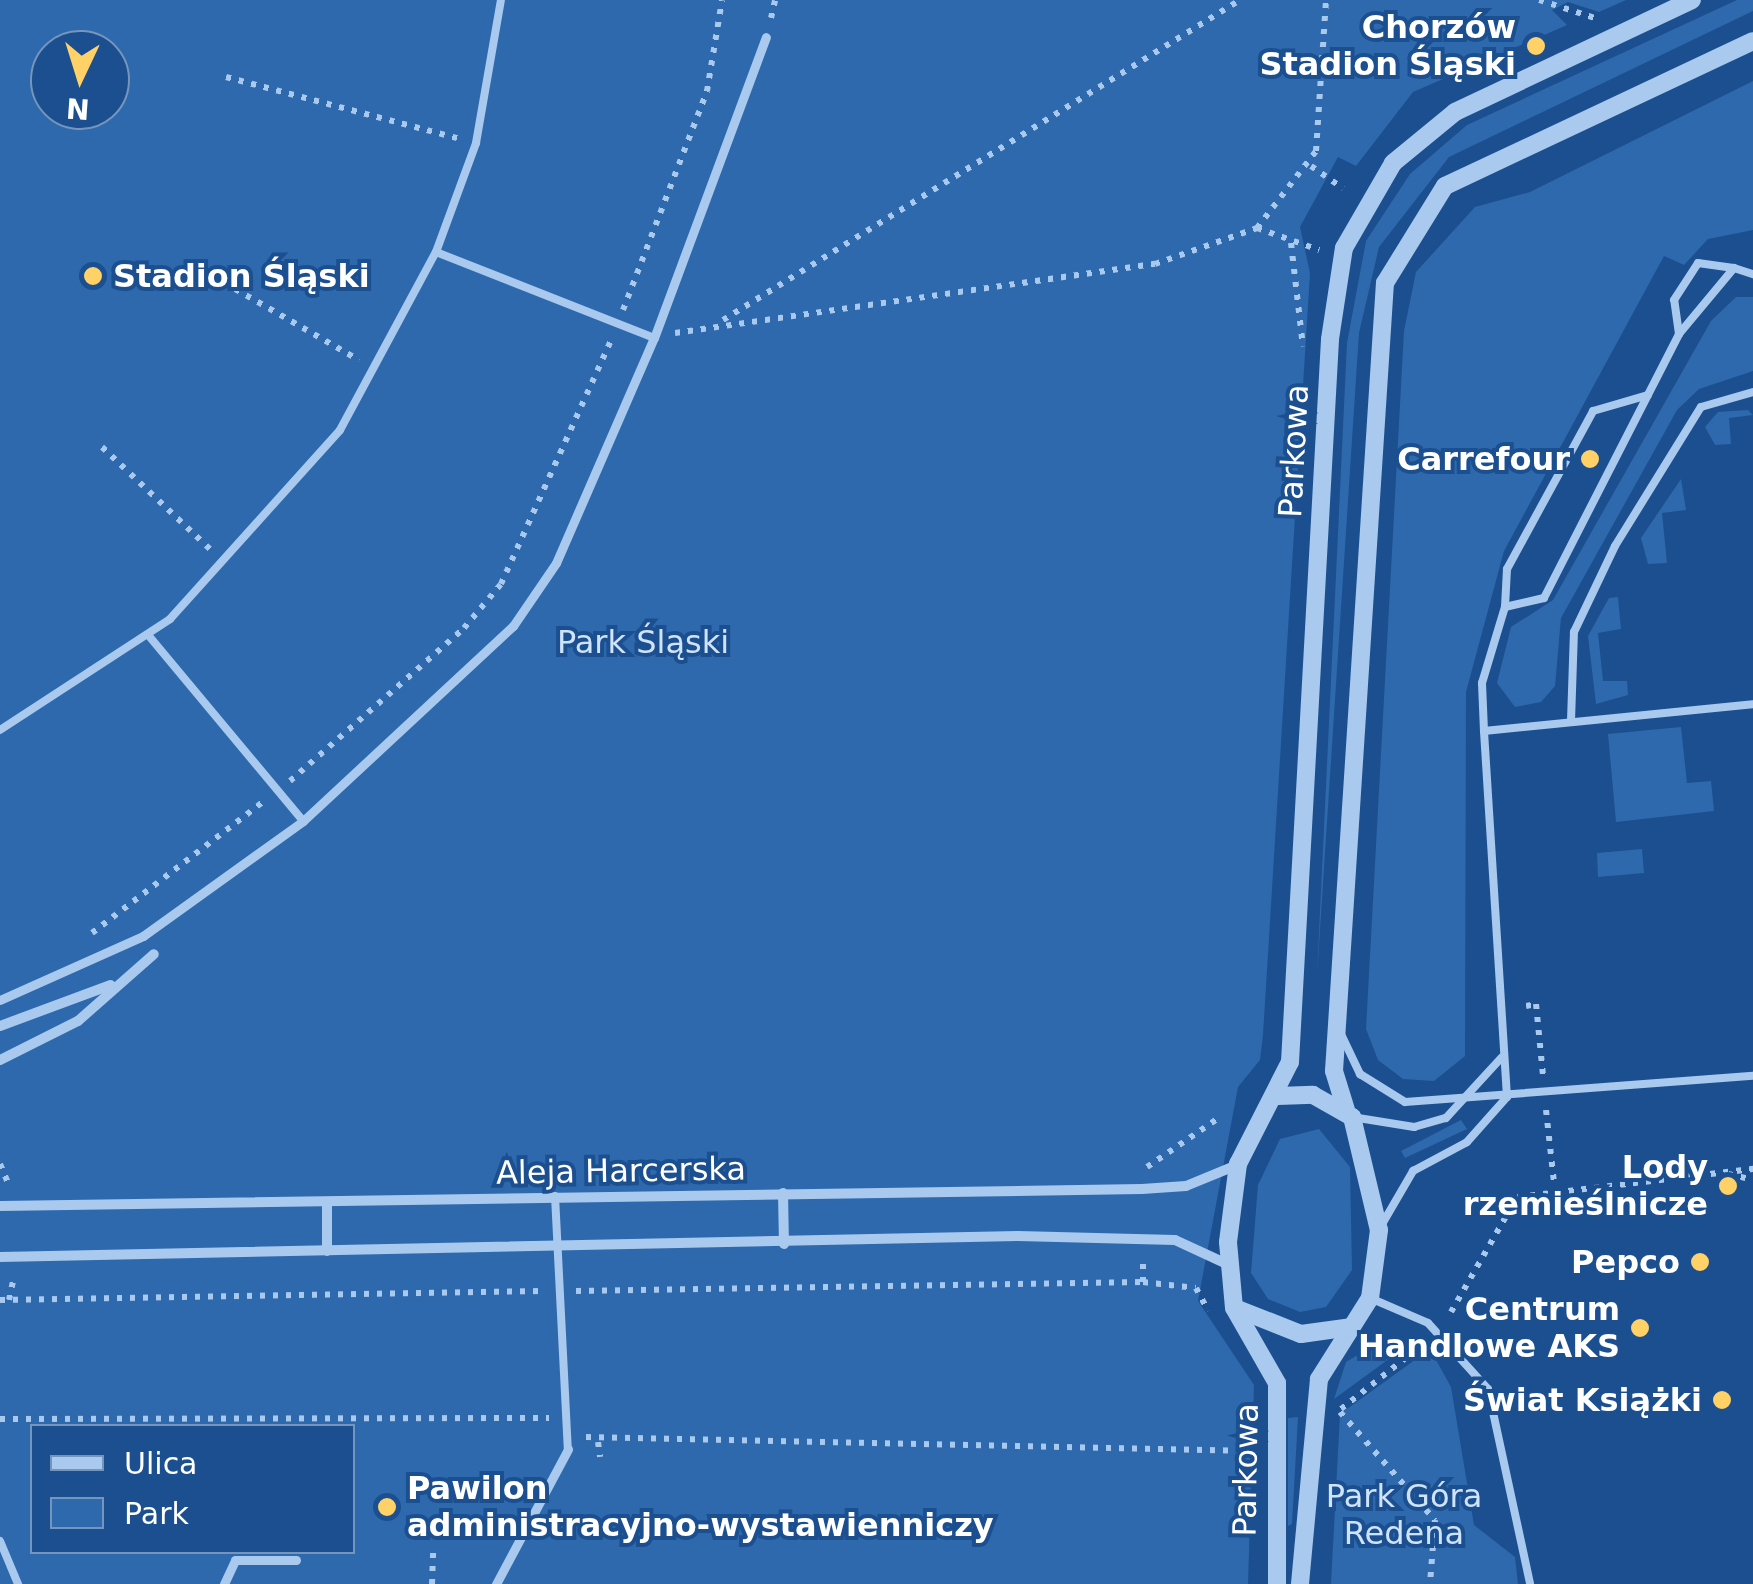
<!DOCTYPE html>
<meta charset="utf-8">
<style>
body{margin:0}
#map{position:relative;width:1753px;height:1584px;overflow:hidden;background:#1b4f8f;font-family:"DejaVu Sans",sans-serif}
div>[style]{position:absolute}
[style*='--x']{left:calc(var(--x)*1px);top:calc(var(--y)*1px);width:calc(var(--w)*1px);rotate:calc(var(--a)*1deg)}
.green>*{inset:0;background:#2e69ad}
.path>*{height:6px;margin-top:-3px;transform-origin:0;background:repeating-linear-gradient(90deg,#a9c9ee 0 5px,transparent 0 13px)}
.service>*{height:8px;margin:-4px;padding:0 4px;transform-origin:4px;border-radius:4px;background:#a9c9ee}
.pedestrian>*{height:9px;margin:-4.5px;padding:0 4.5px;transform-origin:4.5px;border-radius:4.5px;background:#a9c9ee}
.minor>*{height:10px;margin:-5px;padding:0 5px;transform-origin:5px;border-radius:5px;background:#a9c9ee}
.tertiary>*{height:18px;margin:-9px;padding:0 9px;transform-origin:9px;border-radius:9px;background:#a9c9ee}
.dots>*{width:28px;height:28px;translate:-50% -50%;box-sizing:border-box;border:5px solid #1b4f8f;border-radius:50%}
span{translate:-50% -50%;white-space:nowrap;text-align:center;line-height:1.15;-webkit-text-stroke:8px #1b4f8f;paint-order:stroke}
.poi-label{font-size:32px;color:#fff;font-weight:700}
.right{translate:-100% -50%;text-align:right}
.left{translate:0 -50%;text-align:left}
.street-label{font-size:32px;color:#fff}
.park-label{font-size:32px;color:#cfe3fa}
.legend{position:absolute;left:30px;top:1424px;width:325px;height:130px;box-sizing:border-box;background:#1b4f8f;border:2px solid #7695bc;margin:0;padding:12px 18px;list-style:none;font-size:30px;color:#fff}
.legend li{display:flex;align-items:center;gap:20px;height:50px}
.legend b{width:50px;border:2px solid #7695bc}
.north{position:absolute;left:30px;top:30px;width:100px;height:100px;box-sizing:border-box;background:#1b4f8f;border:2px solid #7695bc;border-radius:50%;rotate:184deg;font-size:28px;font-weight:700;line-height:40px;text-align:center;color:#fff}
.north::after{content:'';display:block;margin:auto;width:35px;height:45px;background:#ffd166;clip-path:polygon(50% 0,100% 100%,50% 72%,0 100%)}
</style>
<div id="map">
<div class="green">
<i style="clip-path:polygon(evenodd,0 0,1626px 0,1599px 12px,1568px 2px,1552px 10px,1567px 25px,1413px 92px,1356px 166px,1338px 157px,1300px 227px,1310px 273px,1263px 1035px,1260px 1060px,1238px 1087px,1198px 1301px,1254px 1385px,1248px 1584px,0 1584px,0 0,50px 50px,110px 50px,110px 110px,50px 110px,50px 50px,0 0,32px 1426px,352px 1426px,352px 1552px,32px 1552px,32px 1426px)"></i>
<i style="clip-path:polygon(1737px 0,1753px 0,1753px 11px,1449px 157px,1379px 247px,1359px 333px,1317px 975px,1347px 343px,1366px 241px,1410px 174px,1467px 125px)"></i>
<i style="clip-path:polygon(1753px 81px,1753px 230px,1708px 239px,1684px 265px,1664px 256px,1504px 551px,1466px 692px,1465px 1056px,1434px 1081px,1403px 1079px,1378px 1060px,1366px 1029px,1404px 331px,1416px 272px,1475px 207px,1530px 192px)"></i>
<i style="clip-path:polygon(1736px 297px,1753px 297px,1753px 371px,1699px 389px,1677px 410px,1561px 618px,1555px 686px,1541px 702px,1515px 707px,1497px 683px,1511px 627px,1553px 600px,1711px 321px)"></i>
<i style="clip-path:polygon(1718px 412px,1748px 410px,1753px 415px,1729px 418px,1731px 444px,1715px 445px,1705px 427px)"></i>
<i style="clip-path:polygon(1681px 479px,1686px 510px,1662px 513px,1667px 563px,1648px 564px,1641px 538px)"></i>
<i style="clip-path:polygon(1618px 597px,1621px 629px,1598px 633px,1603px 681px,1627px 681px,1628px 695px,1596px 704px,1588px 636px,1609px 598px)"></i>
<i style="clip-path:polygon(1681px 727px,1687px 783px,1711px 781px,1714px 811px,1616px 822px,1608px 734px)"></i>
<i style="clip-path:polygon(1642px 849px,1644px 873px,1598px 877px,1597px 853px)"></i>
<i style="clip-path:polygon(1461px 1120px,1467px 1129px,1405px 1158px,1401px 1151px)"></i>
<i style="clip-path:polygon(1319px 1129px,1350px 1167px,1352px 1270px,1326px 1307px,1300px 1312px,1268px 1299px,1251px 1273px,1258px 1185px,1280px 1139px)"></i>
<i style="clip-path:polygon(1388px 1337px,1415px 1340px,1334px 1399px,1346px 1362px)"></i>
<i style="clip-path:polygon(1430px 1349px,1451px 1387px,1474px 1525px,1515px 1557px,1518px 1584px,1331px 1584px,1340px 1414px)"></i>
<i style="clip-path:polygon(1298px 1417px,1292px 1524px,1288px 1526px,1288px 1418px)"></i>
</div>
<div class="path">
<i style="--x:1539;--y:0;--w:59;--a:17.8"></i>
<i style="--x:771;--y:18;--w:18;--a:-77"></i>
<i style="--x:226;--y:77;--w:242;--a:14.8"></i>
<i style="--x:1311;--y:166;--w:39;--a:35"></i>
<i style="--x:1257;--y:228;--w:66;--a:19.5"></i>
<i style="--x:1291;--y:243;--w:104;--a:83.4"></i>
<i style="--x:190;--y:263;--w:195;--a:29.9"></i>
<i style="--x:623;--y:310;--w:235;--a:-69"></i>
<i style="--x:707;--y:91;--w:92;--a:-80.6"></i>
<i style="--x:723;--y:320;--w:608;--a:-31.76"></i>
<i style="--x:675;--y:333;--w:485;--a:-8.2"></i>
<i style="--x:1155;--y:264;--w:108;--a:-19.4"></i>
<i style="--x:1257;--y:228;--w:97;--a:-52.5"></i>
<i style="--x:1316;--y:151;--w:151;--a:-86.2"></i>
<i style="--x:102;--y:447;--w:149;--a:43.4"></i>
<i style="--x:290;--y:781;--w:232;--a:-41.3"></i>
<i style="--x:464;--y:628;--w:57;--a:-49.9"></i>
<i style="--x:501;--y:584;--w:268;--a:-65.7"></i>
<i style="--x:92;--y:933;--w:217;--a:-37.5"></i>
<i style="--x:1526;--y:1006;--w:10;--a:-11"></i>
<i style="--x:1536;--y:1004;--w:71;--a:84.4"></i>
<i style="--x:1546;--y:1110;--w:82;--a:83.7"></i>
<i style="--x:0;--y:1164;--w:23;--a:67"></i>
<i style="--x:1147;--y:1167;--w:85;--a:-34.4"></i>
<i style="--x:1728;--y:1174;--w:26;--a:13"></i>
<i style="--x:1143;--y:1282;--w:23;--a:-90"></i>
<i style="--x:576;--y:1291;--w:567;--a:-0.91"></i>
<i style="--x:1143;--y:1282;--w:53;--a:6.5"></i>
<i style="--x:1196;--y:1288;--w:26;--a:62"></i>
<i style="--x:0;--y:1300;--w:544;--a:-0.95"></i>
<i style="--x:9;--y:1300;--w:24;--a:-78"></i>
<i style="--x:1451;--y:1312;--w:133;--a:-60.1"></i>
<i style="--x:1517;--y:1197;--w:238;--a:-6.8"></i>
<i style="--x:1341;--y:1409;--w:103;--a:-38.3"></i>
<i style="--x:1340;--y:1412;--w:144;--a:48.7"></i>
<i style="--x:1435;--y:1520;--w:64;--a:94.5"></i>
<i style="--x:0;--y:1419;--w:549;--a:-0.1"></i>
<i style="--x:586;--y:1437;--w:667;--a:1.2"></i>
<i style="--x:598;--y:1442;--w:15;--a:82"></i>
<i style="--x:432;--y:1584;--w:33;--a:-88"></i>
</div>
<div class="service">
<i style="--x:436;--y:252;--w:234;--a:21.5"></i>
<i style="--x:1679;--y:334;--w:34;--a:-98"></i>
<i style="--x:1674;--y:300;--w:44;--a:-57"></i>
<i style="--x:1698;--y:263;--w:36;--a:8"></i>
<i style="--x:1505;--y:607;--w:38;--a:-87"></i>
<i style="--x:1507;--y:569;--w:180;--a:-61.4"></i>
<i style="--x:1593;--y:411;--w:57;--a:-16.2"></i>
<i style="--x:149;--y:636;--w:241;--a:50.2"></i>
<i style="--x:1571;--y:721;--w:89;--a:-88.1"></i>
<i style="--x:1574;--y:632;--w:95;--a:-64.5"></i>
<i style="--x:1615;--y:546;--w:163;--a:-58.3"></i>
<i style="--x:1701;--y:407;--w:54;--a:-16.1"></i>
<i style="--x:0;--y:730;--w:203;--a:-33.1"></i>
<i style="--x:170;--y:619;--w:254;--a:-48"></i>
<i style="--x:340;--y:430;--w:202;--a:-61.7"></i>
<i style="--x:436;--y:252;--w:116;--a:-69.8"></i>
<i style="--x:476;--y:143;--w:145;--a:-80.1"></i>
<i style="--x:1484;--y:731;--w:48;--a:-92.4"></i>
<i style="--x:1482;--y:683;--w:79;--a:-73.2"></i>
<i style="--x:1505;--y:607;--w:40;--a:-13"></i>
<i style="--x:1544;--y:598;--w:297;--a:-62.9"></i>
<i style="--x:1679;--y:334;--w:86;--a:-50.2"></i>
<i style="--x:1734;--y:268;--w:20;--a:18"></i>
<i style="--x:1340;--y:1032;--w:47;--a:64.5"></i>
<i style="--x:1360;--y:1074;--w:53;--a:31.9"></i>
<i style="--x:1405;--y:1102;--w:349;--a:-4.3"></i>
<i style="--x:1352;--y:1117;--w:63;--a:9.2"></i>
<i style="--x:1414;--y:1127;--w:33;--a:-16"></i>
<i style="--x:1446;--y:1118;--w:83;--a:-47.4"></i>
<i style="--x:555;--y:1196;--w:253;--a:87.1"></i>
<i style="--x:1381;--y:1226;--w:64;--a:-59.8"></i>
<i style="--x:1413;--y:1171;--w:61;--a:-28.2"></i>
<i style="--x:1467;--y:1142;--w:60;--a:-48.4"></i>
<i style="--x:1507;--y:1097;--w:367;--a:-93.6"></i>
<i style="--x:1484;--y:731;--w:270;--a:-5.7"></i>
<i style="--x:1370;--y:1298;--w:63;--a:23.3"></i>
<i style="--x:1428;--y:1323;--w:89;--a:47.7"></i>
<i style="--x:1488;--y:1389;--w:199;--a:77.8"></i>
<i style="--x:420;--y:1531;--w:102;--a:2.2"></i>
<i style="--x:0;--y:1541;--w:47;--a:67.3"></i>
</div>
<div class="pedestrian">
<i style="--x:0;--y:1000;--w:157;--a:-24.1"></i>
<i style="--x:143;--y:936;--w:197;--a:-35.7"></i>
<i style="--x:303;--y:821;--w:287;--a:-42.9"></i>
<i style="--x:513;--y:626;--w:76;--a:-55.7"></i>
<i style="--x:556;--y:563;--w:245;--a:-66.5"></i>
<i style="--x:654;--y:338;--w:321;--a:-69.6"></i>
<i style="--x:224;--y:1584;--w:26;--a:-65"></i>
<i style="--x:235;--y:1560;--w:61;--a:0"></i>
<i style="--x:496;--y:1584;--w:153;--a:-61.9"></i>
</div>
<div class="minor">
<i style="--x:0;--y:1026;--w:118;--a:-20.3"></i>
<i style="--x:0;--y:1060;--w:87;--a:-26.6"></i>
<i style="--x:78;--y:1021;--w:101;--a:-41.4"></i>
<i style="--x:783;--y:1193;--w:51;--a:88.9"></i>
<i style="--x:327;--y:1202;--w:49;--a:90"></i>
<i style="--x:0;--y:1206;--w:1142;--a:-0.85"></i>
<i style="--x:1142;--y:1189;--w:44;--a:-3.9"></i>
<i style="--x:1186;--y:1186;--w:55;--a:-22.4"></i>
<i style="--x:0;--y:1257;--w:1018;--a:-1.18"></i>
<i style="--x:1018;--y:1236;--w:157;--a:1.5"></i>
<i style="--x:1175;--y:1240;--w:57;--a:24.8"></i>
</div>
<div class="tertiary">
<i style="--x:1278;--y:1096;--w:35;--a:-2"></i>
<i style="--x:1313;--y:1095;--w:45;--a:29.4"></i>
<i style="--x:1352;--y:1117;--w:116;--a:76.6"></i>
<i style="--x:1379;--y:1230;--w:69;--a:97.5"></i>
<i style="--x:1370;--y:1298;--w:96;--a:122.2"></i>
<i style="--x:1319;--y:1379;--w:206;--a:95.3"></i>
<i style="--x:1346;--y:1110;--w:41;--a:-107.1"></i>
<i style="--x:1334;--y:1071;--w:790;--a:-86.3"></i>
<i style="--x:1385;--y:283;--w:114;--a:-58.3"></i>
<i style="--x:1445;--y:186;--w:340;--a:-25.2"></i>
<i style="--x:1235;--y:1308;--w:71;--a:21.5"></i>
<i style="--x:1301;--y:1334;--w:50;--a:-8"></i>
<i style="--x:1277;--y:1584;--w:201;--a:-90"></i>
<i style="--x:1277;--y:1383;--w:86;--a:-119.8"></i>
<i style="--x:1234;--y:1308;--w:66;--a:-95.2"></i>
<i style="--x:1228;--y:1242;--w:79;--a:-82.7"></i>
<i style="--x:1238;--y:1164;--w:114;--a:-63"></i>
<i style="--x:1290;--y:1062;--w:724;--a:-86.83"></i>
<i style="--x:1330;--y:339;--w:92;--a:-81.3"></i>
<i style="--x:1344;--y:248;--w:98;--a:-60"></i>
<i style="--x:1393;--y:163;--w:80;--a:-39.4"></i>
<i style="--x:1455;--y:112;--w:262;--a:-25.3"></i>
</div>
<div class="dots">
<i style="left:1536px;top:46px;background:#ffd166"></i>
<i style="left:93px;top:276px;background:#ffd166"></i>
<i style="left:1590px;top:459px;background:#ffd166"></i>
<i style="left:1728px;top:1186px;background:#ffd166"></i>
<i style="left:1700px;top:1262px;background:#ffd166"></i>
<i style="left:1640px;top:1328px;background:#ffd166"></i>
<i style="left:1722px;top:1400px;background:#ffd166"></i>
<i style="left:387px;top:1507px;background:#ffd166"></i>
</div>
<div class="poi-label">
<span class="right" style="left:1516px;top:46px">Chorzów<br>Stadion Śląski</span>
<span class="left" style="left:113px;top:276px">Stadion Śląski</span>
<span class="right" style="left:1570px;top:459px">Carrefour</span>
<span class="right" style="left:1708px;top:1186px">Lody<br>rzemieślnicze</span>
<span class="right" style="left:1680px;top:1262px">Pepco</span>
<span class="right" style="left:1620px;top:1328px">Centrum<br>Handlowe AKS</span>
<span class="right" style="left:1702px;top:1400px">Świat Książki</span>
<span class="left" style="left:407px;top:1507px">Pawilon<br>administracyjno-wystawienniczy</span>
</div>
<div class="street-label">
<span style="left:1294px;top:451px;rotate:-87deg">Parkowa</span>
<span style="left:621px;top:1171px;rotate:-1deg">Aleja Harcerska</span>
<span style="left:1246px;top:1470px;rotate:-89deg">Parkowa</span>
</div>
<div class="park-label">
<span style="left:643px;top:642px">Park Śląski</span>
<span style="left:1404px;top:1515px">Park Góra<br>Redena</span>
</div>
<ul class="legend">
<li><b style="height:12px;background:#a9c9ee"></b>Ulica</li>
<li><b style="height:28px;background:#2e69ad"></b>Park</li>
</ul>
<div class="north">N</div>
</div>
